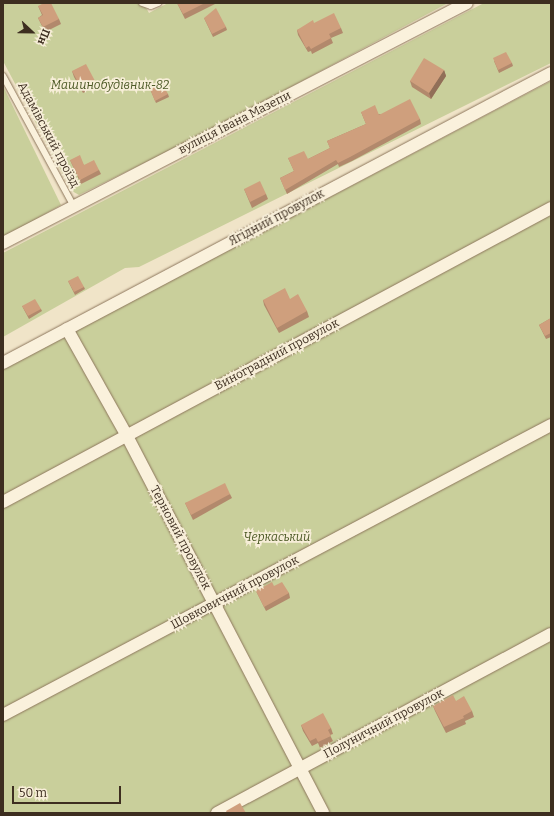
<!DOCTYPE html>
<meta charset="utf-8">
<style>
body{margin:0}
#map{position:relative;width:554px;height:816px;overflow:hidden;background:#f0e4c8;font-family:Bitter,serif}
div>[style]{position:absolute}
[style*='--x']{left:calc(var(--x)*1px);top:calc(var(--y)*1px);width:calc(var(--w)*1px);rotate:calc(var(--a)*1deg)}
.green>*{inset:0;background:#c9cf9b}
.roads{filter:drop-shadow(0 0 1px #8d765c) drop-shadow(0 0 1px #8d765c)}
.lane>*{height:6px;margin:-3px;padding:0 3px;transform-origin:3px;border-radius:3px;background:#faf1dc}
.street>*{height:12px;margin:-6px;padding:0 6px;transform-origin:6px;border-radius:6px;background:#faf1dc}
.wall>*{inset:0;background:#b2896c}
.shaded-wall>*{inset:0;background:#916f58}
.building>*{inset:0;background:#cf9f7d}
span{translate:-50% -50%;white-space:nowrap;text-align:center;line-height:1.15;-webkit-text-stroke:3.5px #f7eed8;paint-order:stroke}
.park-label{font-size:12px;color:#4d5a26;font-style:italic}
.street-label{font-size:12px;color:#3d2e20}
.frame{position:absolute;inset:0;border:4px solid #3d2e20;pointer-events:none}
.north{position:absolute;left:12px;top:12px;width:40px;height:40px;-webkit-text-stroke:3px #f7eed8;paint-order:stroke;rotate:112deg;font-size:11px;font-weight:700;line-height:16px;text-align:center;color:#3d2e20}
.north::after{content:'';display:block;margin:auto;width:14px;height:18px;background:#3d2e20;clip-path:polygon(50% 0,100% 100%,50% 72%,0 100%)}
.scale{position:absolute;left:12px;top:786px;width:109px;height:18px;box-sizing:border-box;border:2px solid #3d2e20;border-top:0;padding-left:5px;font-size:12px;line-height:14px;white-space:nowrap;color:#3d2e20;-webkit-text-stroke:3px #f7eed8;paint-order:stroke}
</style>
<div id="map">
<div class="green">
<i style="clip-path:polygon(3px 3px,151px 3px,145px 6px,149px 13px,168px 3px,448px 3px,203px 134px,79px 195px,72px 191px,3px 61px)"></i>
<i style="clip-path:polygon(484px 3px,551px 3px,551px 63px,139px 267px,125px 268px,3px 337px,3px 253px)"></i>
<i style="clip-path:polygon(551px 81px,551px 813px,3px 813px,3px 369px)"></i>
<i style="clip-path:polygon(3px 86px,61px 205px,3px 238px)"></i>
</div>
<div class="roads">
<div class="lane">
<i style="--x:142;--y:3;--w:9;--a:18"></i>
<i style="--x:151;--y:6;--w:8;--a:-23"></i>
<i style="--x:3;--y:76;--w:147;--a:61.5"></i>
</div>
<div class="street">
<i style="--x:3;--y:243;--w:522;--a:-27.35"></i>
<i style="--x:67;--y:329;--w:123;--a:60.7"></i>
<i style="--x:127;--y:436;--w:425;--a:62.5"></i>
<i style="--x:3;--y:363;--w:620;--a:-27.89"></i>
<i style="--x:3;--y:502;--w:622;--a:-28.21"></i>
<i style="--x:3;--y:715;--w:620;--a:-27.89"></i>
<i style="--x:217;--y:813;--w:379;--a:-28.2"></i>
</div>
</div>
<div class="wall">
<i style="clip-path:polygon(177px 3px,217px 3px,185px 19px)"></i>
<i style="clip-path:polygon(38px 6px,59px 19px,61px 24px,45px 32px,38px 18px,42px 15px)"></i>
<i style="clip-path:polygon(204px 18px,226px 27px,227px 30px,213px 37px)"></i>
<i style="clip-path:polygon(314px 23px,341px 28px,343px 33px,331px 38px,333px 43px,312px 54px,311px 51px,308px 52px,298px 35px,297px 30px)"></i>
<i style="clip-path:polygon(494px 61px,512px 63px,513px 66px,499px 73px)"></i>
<i style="clip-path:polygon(444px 70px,446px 76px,431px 99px,412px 87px,410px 81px)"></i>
<i style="clip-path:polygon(72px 71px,95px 81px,96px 86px,83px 93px,74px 77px)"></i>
<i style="clip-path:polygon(150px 89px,168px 94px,169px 97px,156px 103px)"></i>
<i style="clip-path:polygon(361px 112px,420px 119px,421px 124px,352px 161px,339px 167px,338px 164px,287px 194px,280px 178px,294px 171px,288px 158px,308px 159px,330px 148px,327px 141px,366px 124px)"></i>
<i style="clip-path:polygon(70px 160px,99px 170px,101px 174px,81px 184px)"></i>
<i style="clip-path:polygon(244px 189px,266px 194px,268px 199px,252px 208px)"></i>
<i style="clip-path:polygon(68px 281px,84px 287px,85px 289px,75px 295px)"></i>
<i style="clip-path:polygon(290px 299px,307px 311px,309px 317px,279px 333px,264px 305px,263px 300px)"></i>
<i style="clip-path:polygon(22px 306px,41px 309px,42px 311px,29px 319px)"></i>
<i style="clip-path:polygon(551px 318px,551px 337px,546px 339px,539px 325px)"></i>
<i style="clip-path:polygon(230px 494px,232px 498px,193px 520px,185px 503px)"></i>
<i style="clip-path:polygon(274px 586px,289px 593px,290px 598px,266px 611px,256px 591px)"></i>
<i style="clip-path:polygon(456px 701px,472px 711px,474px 717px,465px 721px,466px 724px,446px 733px,435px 711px,433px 706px)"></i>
<i style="clip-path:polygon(301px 725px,331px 728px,333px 734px,330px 735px,333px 741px,320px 748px,318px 743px,312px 746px,303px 731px)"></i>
</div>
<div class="shaded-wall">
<i style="clip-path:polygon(444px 70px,446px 76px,431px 99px,429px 93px)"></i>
</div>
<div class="building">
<i style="clip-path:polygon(44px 3px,51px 3px,59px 19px,43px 27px,38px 18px,43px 15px,38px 6px)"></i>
<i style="clip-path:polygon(177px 3px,205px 3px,183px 14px)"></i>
<i style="clip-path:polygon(216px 8px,226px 27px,212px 34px,204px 18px)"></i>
<i style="clip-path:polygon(334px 13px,341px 28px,329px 34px,331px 38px,311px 49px,309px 46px,306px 48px,297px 30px,313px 20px,314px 23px)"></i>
<i style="clip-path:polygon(506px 52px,512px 63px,498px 70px,493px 58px)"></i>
<i style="clip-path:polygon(424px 58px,444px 70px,429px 93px,410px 81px)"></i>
<i style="clip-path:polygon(86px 64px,95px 81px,81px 88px,72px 71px)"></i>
<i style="clip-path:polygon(162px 83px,168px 94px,155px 101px,150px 89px)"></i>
<i style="clip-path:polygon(410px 99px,420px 119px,350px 157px,338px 163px,336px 160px,285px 190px,280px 178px,294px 171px,288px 158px,304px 151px,308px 159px,330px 148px,327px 141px,366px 124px,361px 112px,375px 105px,379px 115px)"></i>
<i style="clip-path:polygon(80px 155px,84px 165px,94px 160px,99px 170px,80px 180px,70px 160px)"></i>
<i style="clip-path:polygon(260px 181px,266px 194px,250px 202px,244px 189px)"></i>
<i style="clip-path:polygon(78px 276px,84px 287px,74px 292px,68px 281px)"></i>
<i style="clip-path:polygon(285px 288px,290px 299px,298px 294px,307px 311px,277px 328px,263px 300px)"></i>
<i style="clip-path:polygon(35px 299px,41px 309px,28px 316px,22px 306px)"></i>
<i style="clip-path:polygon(551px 318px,551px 333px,545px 336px,539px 325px)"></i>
<i style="clip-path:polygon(225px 483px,230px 494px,191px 515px,185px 503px)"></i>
<i style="clip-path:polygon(272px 582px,274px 586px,282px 582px,289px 593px,264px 607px,256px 591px)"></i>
<i style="clip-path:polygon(453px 695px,456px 701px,464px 696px,472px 711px,463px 716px,464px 718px,444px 727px,433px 706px)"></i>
<i style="clip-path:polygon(323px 713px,331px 728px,328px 730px,331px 736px,318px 742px,316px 738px,310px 741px,301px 725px)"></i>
<i style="clip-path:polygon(240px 803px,246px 813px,227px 813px,226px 811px)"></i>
</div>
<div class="park-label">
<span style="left:110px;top:86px">Машинобудівник-82</span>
<span style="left:277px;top:538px">Черкаський</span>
</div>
<div class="street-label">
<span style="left:235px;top:123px;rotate:-27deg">вулиця Івана Мазепи</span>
<span style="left:48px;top:135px;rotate:62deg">Адамівський проїзд</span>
<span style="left:277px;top:218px;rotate:-28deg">Ягідний провулок</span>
<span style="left:277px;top:355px;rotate:-28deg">Виноградний провулок</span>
<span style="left:180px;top:538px;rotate:62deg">Терновий провулок</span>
<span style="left:235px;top:593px;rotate:-28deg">Шовковичний провулок</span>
<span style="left:384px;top:724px;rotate:-28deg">Полуничний провулок</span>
</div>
<div class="frame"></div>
<div class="north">Пн</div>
<div class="scale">50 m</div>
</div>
